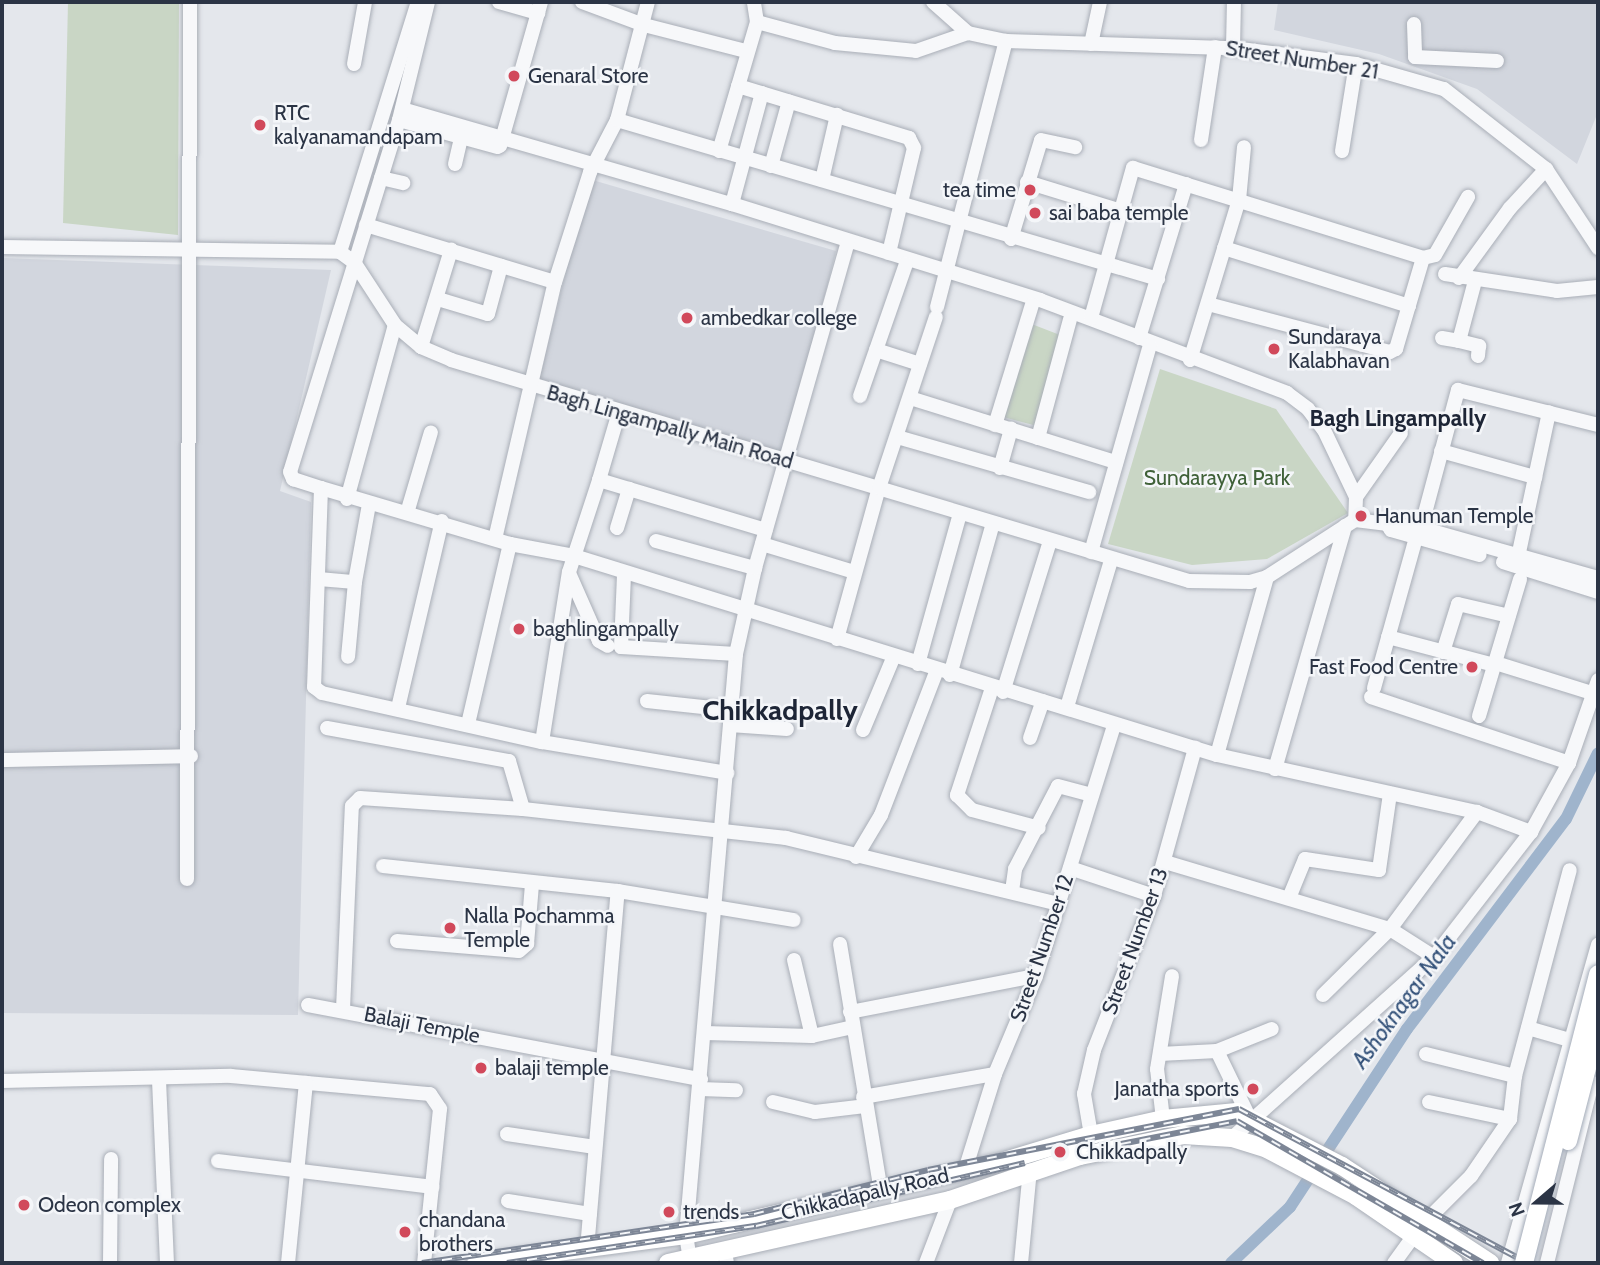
<!DOCTYPE html>
<style>
body{margin:0}
#map{position:relative;width:1600px;height:1265px;overflow:hidden;background:#e4e7ec;font-family:Cabin,sans-serif}
div>[style]{position:absolute}
[style*='--x']{left:calc(var(--x)*1px);top:calc(var(--y)*1px);width:calc(var(--w)*1px);rotate:calc(var(--a)*1deg)}
.built>*{inset:0;background:#d2d6de}
.green>*{inset:0;background:#c9d6c5}
.canal>*{height:12px;margin:-6px;padding:0 6px;transform-origin:6px;border-radius:6px;background:#9fb4cc}
.roads{filter:drop-shadow(0 0 2px #a9aeb7) drop-shadow(0 0 2px #a9aeb7)}
.minor>*{height:14px;margin:-7px;padding:0 7px;transform-origin:7px;border-radius:7px;background:#f7f8fa}
.major>*{height:18px;margin:-9px;padding:0 9px;transform-origin:9px;border-radius:9px;background:#fff}
.rail>*{height:6px;margin-top:-3px;transform-origin:0;background:repeating-linear-gradient(90deg,#f4f6f9 0 10px,#7d8696 0 20px);box-sizing:border-box;border-block:2px solid #7d8696}
.bridges{filter:drop-shadow(0 0 2px #a3abb8) drop-shadow(0 0 2px #a3abb8)}
.major-bridge>*{height:18px;margin:-9px;padding:0 9px;transform-origin:9px;border-radius:9px;background:#fff}
.dots>*{width:19px;height:19px;translate:-50% -50%;box-sizing:border-box;border:4px solid #f4f6f9;border-radius:50%}
span{translate:-50% -50%;white-space:nowrap;text-align:center;line-height:1.15;-webkit-text-stroke:5px #f4f6f9;paint-order:stroke}
.street-label{font-size:21px;color:#2b3445}
.poi-label{font-size:21px;color:#2b3445}
.left{translate:0 -50%;text-align:left}
.right{translate:-100% -50%;text-align:right}
.park-label{font-size:21px;color:#3f6138}
.neighbourhood-label{font-size:23px;color:#1d2536;font-weight:700}
.water-label{font-size:23px;color:#34527a;font-style:italic}
.district-label{font-size:28px;color:#1d2536;font-weight:700}
.frame{position:absolute;inset:0;border:4px solid #2b3445;pointer-events:none}
.north{position:absolute;left:1502px;top:1167px;width:70px;height:70px;-webkit-text-stroke:5px #f4f6f9;paint-order:stroke;rotate:250deg;font-size:19px;font-weight:700;line-height:28px;text-align:center;color:#2b3445}
.north::after{content:'';display:block;margin:auto;width:24px;height:32px;background:#2b3445;clip-path:polygon(50% 0,100% 100%,50% 72%,0 100%)}
</style>
<div id="map">
<div class="built">
<i style="clip-path:polygon(1278px 2px,1598px 2px,1598px 112px,1577px 164px,1477px 89px,1379px 54px,1274px 30px)"></i>
<i style="clip-path:polygon(589px 179px,836px 251px,785px 453px,538px 384px)"></i>
<i style="clip-path:polygon(2px 258px,331px 270px,280px 491px,311px 502px,298px 1015px,2px 1013px)"></i>
</div>
<div class="green">
<i style="clip-path:polygon(68px 2px,179px 2px,178px 235px,63px 223px)"></i>
<i style="clip-path:polygon(1029px 323px,1060px 335px,1037px 426px,1003px 417px)"></i>
<i style="clip-path:polygon(1160px 369px,1276px 409px,1348px 513px,1267px 559px,1192px 565px,1108px 544px)"></i>
</div>
<div class="canal">
<i style="--x:1231;--y:1263;--w:81;--a:-43.5"></i>
<i style="--x:1290;--y:1207;--w:213;--a:-56.7"></i>
<i style="--x:1407;--y:1029;--w:263;--a:-52.9"></i>
<i style="--x:1566;--y:819;--w:73;--a:-64.1"></i>
</div>
<div class="roads">
<div class="minor">
<i style="--x:428;--y:2;--w:122;--a:103.8"></i>
<i style="--x:399;--y:120;--w:368;--a:107.2"></i>
<i style="--x:290;--y:472;--w:8;--a:67"></i>
<i style="--x:293;--y:479;--w:29;--a:18"></i>
<i style="--x:321;--y:488;--w:199;--a:92"></i>
<i style="--x:314;--y:687;--w:10;--a:37"></i>
<i style="--x:322;--y:693;--w:225;--a:12.6"></i>
<i style="--x:542;--y:742;--w:188;--a:9.5"></i>
<i style="--x:499;--y:2;--w:41;--a:15.8"></i>
<i style="--x:582;--y:2;--w:66;--a:20.4"></i>
<i style="--x:644;--y:25;--w:105;--a:14.3"></i>
<i style="--x:933;--y:2;--w:47;--a:41.5"></i>
<i style="--x:968;--y:33;--w:39;--a:12"></i>
<i style="--x:1006;--y:41;--w:227;--a:1.8"></i>
<i style="--x:1233;--y:48;--w:124;--a:7.4"></i>
<i style="--x:1356;--y:64;--w:91;--a:15.9"></i>
<i style="--x:1444;--y:89;--w:130;--a:38.1"></i>
<i style="--x:1546;--y:169;--w:95;--a:56.6"></i>
<i style="--x:757;--y:22;--w:81;--a:15.1"></i>
<i style="--x:835;--y:43;--w:81;--a:5.6"></i>
<i style="--x:916;--y:51;--w:55;--a:-19.1"></i>
<i style="--x:1414;--y:24;--w:33;--a:88"></i>
<i style="--x:1415;--y:57;--w:82;--a:2.8"></i>
<i style="--x:1091;--y:44;--w:43;--a:-77.9"></i>
<i style="--x:1233;--y:48;--w:46;--a:-88.8"></i>
<i style="--x:354;--y:64;--w:63;--a:-79.9"></i>
<i style="--x:738;--y:86;--w:179;--a:16.9"></i>
<i style="--x:909;--y:138;--w:11;--a:63"></i>
<i style="--x:914;--y:148;--w:108;--a:103.4"></i>
<i style="--x:402;--y:109;--w:343;--a:16.1"></i>
<i style="--x:732;--y:204;--w:323;--a:17.3"></i>
<i style="--x:1040;--y:300;--w:264;--a:20.6"></i>
<i style="--x:1287;--y:393;--w:26;--a:37"></i>
<i style="--x:1308;--y:409;--w:26;--a:53"></i>
<i style="--x:1324;--y:430;--w:74;--a:64.5"></i>
<i style="--x:1356;--y:497;--w:23;--a:92"></i>
<i style="--x:399;--y:120;--w:102;--a:15.4"></i>
<i style="--x:617;--y:120;--w:564;--a:16.38"></i>
<i style="--x:1201;--y:140;--w:94;--a:-81.4"></i>
<i style="--x:500;--y:146;--w:150;--a:-74.1"></i>
<i style="--x:719;--y:151;--w:134;--a:-73.6"></i>
<i style="--x:757;--y:22;--w:20;--a:-99"></i>
<i style="--x:1342;--y:151;--w:88;--a:-80.9"></i>
<i style="--x:455;--y:164;--w:28;--a:-77"></i>
<i style="--x:771;--y:166;--w:67;--a:-74.5"></i>
<i style="--x:381;--y:178;--w:23;--a:13"></i>
<i style="--x:822;--y:180;--w:67;--a:-77"></i>
<i style="--x:1027;--y:182;--w:98;--a:17.1"></i>
<i style="--x:732;--y:204;--w:115;--a:-74.9"></i>
<i style="--x:366;--y:225;--w:197;--a:16.8"></i>
<i style="--x:1011;--y:239;--w:103;--a:-73.1"></i>
<i style="--x:1041;--y:140;--w:35;--a:12"></i>
<i style="--x:2;--y:247;--w:338;--a:0.8"></i>
<i style="--x:340;--y:252;--w:17;--a:36"></i>
<i style="--x:354;--y:262;--w:75;--a:56.9"></i>
<i style="--x:395;--y:325;--w:34;--a:40"></i>
<i style="--x:421;--y:347;--w:33;--a:23"></i>
<i style="--x:451;--y:360;--w:770;--a:16.67"></i>
<i style="--x:1189;--y:581;--w:61;--a:0.9"></i>
<i style="--x:1250;--y:582;--w:18;--a:-16"></i>
<i style="--x:1267;--y:577;--w:105;--a:-32.9"></i>
<i style="--x:1224;--y:248;--w:194;--a:17.4"></i>
<i style="--x:340;--y:252;--w:262;--a:-72.7"></i>
<i style="--x:1445;--y:274;--w:113;--a:8.6"></i>
<i style="--x:1557;--y:291;--w:41;--a:-5.6"></i>
<i style="--x:1459;--y:278;--w:87;--a:-53.9"></i>
<i style="--x:1510;--y:208;--w:53;--a:-47.3"></i>
<i style="--x:438;--y:299;--w:52;--a:16.7"></i>
<i style="--x:488;--y:314;--w:50;--a:-74.8"></i>
<i style="--x:1208;--y:304;--w:188;--a:14.8"></i>
<i style="--x:1390;--y:352;--w:7;--a:-27"></i>
<i style="--x:1396;--y:349;--w:95;--a:-73.5"></i>
<i style="--x:937;--y:307;--w:275;--a:-75.5"></i>
<i style="--x:1091;--y:318;--w:156;--a:-74.4"></i>
<i style="--x:1133;--y:168;--w:304;--a:17.2"></i>
<i style="--x:1423;--y:258;--w:12;--a:-14"></i>
<i style="--x:1435;--y:255;--w:67;--a:-60.4"></i>
<i style="--x:1139;--y:338;--w:161;--a:-73"></i>
<i style="--x:1442;--y:338;--w:17;--a:10"></i>
<i style="--x:1459;--y:341;--w:62;--a:-75.1"></i>
<i style="--x:1459;--y:341;--w:21;--a:14"></i>
<i style="--x:1479;--y:346;--w:10;--a:96"></i>
<i style="--x:421;--y:347;--w:102;--a:-72.8"></i>
<i style="--x:876;--y:350;--w:46;--a:17.7"></i>
<i style="--x:1190;--y:360;--w:167;--a:-73"></i>
<i style="--x:1239;--y:200;--w:53;--a:-84.6"></i>
<i style="--x:860;--y:396;--w:140;--a:-70.8"></i>
<i style="--x:910;--y:398;--w:216;--a:17.3"></i>
<i style="--x:995;--y:425;--w:126;--a:-72.9"></i>
<i style="--x:897;--y:437;--w:200;--a:16"></i>
<i style="--x:1038;--y:438;--w:123;--a:-74.9"></i>
<i style="--x:1441;--y:451;--w:98;--a:15.5"></i>
<i style="--x:1000;--y:468;--w:41;--a:-74.2"></i>
<i style="--x:599;--y:480;--w:71;--a:-73.6"></i>
<i style="--x:321;--y:488;--w:197;--a:16.5"></i>
<i style="--x:510;--y:544;--w:65;--a:10.6"></i>
<i style="--x:574;--y:556;--w:673;--a:17.2"></i>
<i style="--x:1217;--y:755;--w:266;--a:12.4"></i>
<i style="--x:1477;--y:812;--w:58;--a:20.3"></i>
<i style="--x:1356;--y:497;--w:78;--a:-54.9"></i>
<i style="--x:347;--y:499;--w:180;--a:-74.6"></i>
<i style="--x:407;--y:513;--w:84;--a:-73.5"></i>
<i style="--x:1355;--y:520;--w:66;--a:6.9"></i>
<i style="--x:1421;--y:528;--w:184;--a:15.8"></i>
<i style="--x:1387;--y:524;--w:7;--a:56"></i>
<i style="--x:1391;--y:530;--w:92;--a:15.7"></i>
<i style="--x:617;--y:528;--w:41;--a:-72.9"></i>
<i style="--x:1421;--y:528;--w:143;--a:-75"></i>
<i style="--x:1458;--y:390;--w:144;--a:14"></i>
<i style="--x:495;--y:539;--w:264;--a:-76.9"></i>
<i style="--x:555;--y:282;--w:115;--a:-72.3"></i>
<i style="--x:590;--y:172;--w:59;--a:-62.6"></i>
<i style="--x:617;--y:120;--w:122;--a:-75.3"></i>
<i style="--x:656;--y:541;--w:103;--a:15.3"></i>
<i style="--x:762;--y:544;--w:96;--a:16.9"></i>
<i style="--x:1091;--y:552;--w:215;--a:-74.1"></i>
<i style="--x:1518;--y:557;--w:148;--a:-77.9"></i>
<i style="--x:1503;--y:562;--w:100;--a:17.5"></i>
<i style="--x:569;--y:573;--w:74;--a:66.2"></i>
<i style="--x:599;--y:641;--w:10;--a:29"></i>
<i style="--x:624;--y:575;--w:72;--a:92.4"></i>
<i style="--x:621;--y:647;--w:115;--a:3.5"></i>
<i style="--x:319;--y:579;--w:36;--a:5"></i>
<i style="--x:355;--y:582;--w:75;--a:95.3"></i>
<i style="--x:355;--y:582;--w:79;--a:-79.8"></i>
<i style="--x:1388;--y:637;--w:110;--a:14.8"></i>
<i style="--x:837;--y:639;--w:157;--a:-74.5"></i>
<i style="--x:879;--y:488;--w:180;--a:-71.6"></i>
<i style="--x:1443;--y:652;--w:50;--a:-72.6"></i>
<i style="--x:1458;--y:604;--w:52;--a:13.2"></i>
<i style="--x:918;--y:664;--w:156;--a:-74.4"></i>
<i style="--x:1502;--y:665;--w:97;--a:17.3"></i>
<i style="--x:950;--y:675;--w:158;--a:-74.2"></i>
<i style="--x:992;--y:688;--w:113;--a:108.1"></i>
<i style="--x:957;--y:795;--w:21;--a:45"></i>
<i style="--x:972;--y:810;--w:69;--a:15"></i>
<i style="--x:1374;--y:688;--w:156;--a:-74.4"></i>
<i style="--x:1003;--y:692;--w:158;--a:-72.7"></i>
<i style="--x:1371;--y:697;--w:209;--a:18.4"></i>
<i style="--x:647;--y:701;--w:84;--a:6.1"></i>
<i style="--x:1067;--y:707;--w:153;--a:-73.3"></i>
<i style="--x:398;--y:708;--w:192;--a:-76.8"></i>
<i style="--x:1479;--y:716;--w:143;--a:-73.3"></i>
<i style="--x:468;--y:724;--w:185;--a:-76.9"></i>
<i style="--x:730;--y:725;--w:57;--a:4"></i>
<i style="--x:327;--y:728;--w:185;--a:10.3"></i>
<i style="--x:509;--y:761;--w:50;--a:73.7"></i>
<i style="--x:863;--y:730;--w:80;--a:-67.3"></i>
<i style="--x:1030;--y:738;--w:39;--a:-71"></i>
<i style="--x:542;--y:742;--w:172;--a:-81"></i>
<i style="--x:569;--y:572;--w:97;--a:-71.9"></i>
<i style="--x:599;--y:480;--w:174;--a:16.7"></i>
<i style="--x:1217;--y:755;--w:185;--a:-74.3"></i>
<i style="--x:2;--y:760;--w:189;--a:-1.2"></i>
<i style="--x:1275;--y:769;--w:253;--a:-73.9"></i>
<i style="--x:856;--y:857;--w:49;--a:-59.2"></i>
<i style="--x:881;--y:815;--w:155;--a:-68.9"></i>
<i style="--x:1165;--y:862;--w:235;--a:16.6"></i>
<i style="--x:1390;--y:929;--w:52;--a:32.5"></i>
<i style="--x:383;--y:866;--w:236;--a:6.1"></i>
<i style="--x:618;--y:891;--w:178;--a:9.4"></i>
<i style="--x:1070;--y:868;--w:89;--a:18.4"></i>
<i style="--x:187;--y:879;--w:877;--a:-89.8"></i>
<i style="--x:1012;--y:891;--w:22;--a:-82"></i>
<i style="--x:1015;--y:869;--w:93;--a:-62.6"></i>
<i style="--x:1058;--y:786;--w:35;--a:15"></i>
<i style="--x:1289;--y:898;--w:42;--a:-67.7"></i>
<i style="--x:1305;--y:859;--w:75;--a:8.5"></i>
<i style="--x:1379;--y:870;--w:77;--a:-81.8"></i>
<i style="--x:397;--y:941;--w:122;--a:4.7"></i>
<i style="--x:519;--y:951;--w:11;--a:-41"></i>
<i style="--x:527;--y:944;--w:60;--a:-85.2"></i>
<i style="--x:840;--y:944;--w:250;--a:80.6"></i>
<i style="--x:794;--y:960;--w:78;--a:76.7"></i>
<i style="--x:1323;--y:995;--w:94;--a:-44.6"></i>
<i style="--x:1390;--y:929;--w:146;--a:-53.4"></i>
<i style="--x:308;--y:1005;--w:400;--a:10.7"></i>
<i style="--x:343;--y:1009;--w:203;--a:-87.5"></i>
<i style="--x:352;--y:806;--w:11;--a:-45"></i>
<i style="--x:360;--y:798;--w:163;--a:3.9"></i>
<i style="--x:523;--y:809;--w:265;--a:6.3"></i>
<i style="--x:786;--y:838;--w:281;--a:13.6"></i>
<i style="--x:850;--y:1012;--w:189;--a:-11"></i>
<i style="--x:1528;--y:1028;--w:54;--a:16.1"></i>
<i style="--x:705;--y:1033;--w:107;--a:1.6"></i>
<i style="--x:812;--y:1036;--w:42;--a:-12.4"></i>
<i style="--x:1217;--y:1051;--w:76;--a:64.1"></i>
<i style="--x:1160;--y:1054;--w:57;--a:-3"></i>
<i style="--x:1217;--y:1051;--w:59;--a:-21.8"></i>
<i style="--x:1426;--y:1054;--w:92;--a:13.9"></i>
<i style="--x:159;--y:1080;--w:183;--a:87.5"></i>
<i style="--x:2;--y:1081;--w:229;--a:-1.3"></i>
<i style="--x:231;--y:1076;--w:200;--a:5.2"></i>
<i style="--x:430;--y:1094;--w:18;--a:56"></i>
<i style="--x:440;--y:1109;--w:155;--a:95.9"></i>
<i style="--x:700;--y:1089;--w:36;--a:2"></i>
<i style="--x:863;--y:1097;--w:134;--a:-9.9"></i>
<i style="--x:773;--y:1102;--w:43;--a:13.4"></i>
<i style="--x:815;--y:1112;--w:50;--a:-6.8"></i>
<i style="--x:1429;--y:1102;--w:83;--a:11.9"></i>
<i style="--x:1163;--y:1119;--w:50;--a:-96.8"></i>
<i style="--x:1157;--y:1069;--w:94;--a:-80.8"></i>
<i style="--x:507;--y:1134;--w:89;--a:8.4"></i>
<i style="--x:1091;--y:1135;--w:42;--a:-99.7"></i>
<i style="--x:1084;--y:1094;--w:45;--a:-77.2"></i>
<i style="--x:1094;--y:1050;--w:165;--a:-68.7"></i>
<i style="--x:1154;--y:896;--w:154;--a:-74.5"></i>
<i style="--x:1232;--y:1138;--w:271;--a:-41.9"></i>
<i style="--x:1434;--y:957;--w:158;--a:-52.2"></i>
<i style="--x:1531;--y:832;--w:79;--a:-61.2"></i>
<i style="--x:1569;--y:763;--w:88;--a:-70.7"></i>
<i style="--x:218;--y:1161;--w:216;--a:6.9"></i>
<i style="--x:965;--y:1170;--w:101;--a:-72.6"></i>
<i style="--x:995;--y:1074;--w:106;--a:-67.3"></i>
<i style="--x:1036;--y:976;--w:263;--a:-72.7"></i>
<i style="--x:508;--y:1201;--w:83;--a:9"></i>
<i style="--x:1425;--y:1222;--w:65;--a:-45"></i>
<i style="--x:1471;--y:1176;--w:69;--a:-55.6"></i>
<i style="--x:1510;--y:1119;--w:43;--a:-83.4"></i>
<i style="--x:1515;--y:1076;--w:213;--a:-75.1"></i>
<i style="--x:587;--y:1249;--w:359;--a:-85.1"></i>
<i style="--x:725;--y:1252;--w:11;--a:80"></i>
<i style="--x:690;--y:1260;--w:25;--a:-99"></i>
<i style="--x:686;--y:1235;--w:583;--a:-85.08"></i>
<i style="--x:736;--y:654;--w:88;--a:-77.5"></i>
<i style="--x:755;--y:568;--w:340;--a:-74.1"></i>
<i style="--x:110;--y:1263;--w:104;--a:-89.4"></i>
<i style="--x:288;--y:1263;--w:181;--a:-84.3"></i>
<i style="--x:926;--y:1263;--w:67;--a:-69.1"></i>
<i style="--x:1021;--y:1263;--w:93;--a:-84.5"></i>
<i style="--x:1394;--y:1263;--w:32;--a:-54"></i>
<i style="--x:1508;--y:1263;--w:331;--a:-74.2"></i>
<i style="--x:1547;--y:1263;--w:186;--a:-76"></i>
</div>
<div class="major">
<i style="--x:476;--y:1263;--w:212;--a:-7.6"></i>
<i style="--x:686;--y:1235;--w:323;--a:-13"></i>
<i style="--x:1001;--y:1162;--w:94;--a:-16.7"></i>
<i style="--x:1091;--y:1135;--w:74;--a:-12.5"></i>
<i style="--x:1163;--y:1119;--w:74;--a:-5.4"></i>
<i style="--x:1237;--y:1112;--w:118;--a:27.2"></i>
<i style="--x:1342;--y:1166;--w:177;--a:33.2"></i>
<i style="--x:668;--y:1263;--w:289;--a:-12.6"></i>
<i style="--x:950;--y:1200;--w:137;--a:-18.7"></i>
<i style="--x:1080;--y:1156;--w:105;--a:-11.5"></i>
<i style="--x:1183;--y:1135;--w:49;--a:3.5"></i>
<i style="--x:1232;--y:1138;--w:37;--a:17"></i>
<i style="--x:1267;--y:1149;--w:101;--a:27.8"></i>
<i style="--x:1356;--y:1196;--w:119;--a:34.4"></i>
</div>
</div>
<div class="rail">
<i style="--x:1121;--y:1144;--w:118;--a:-11.2"></i>
<i style="--x:1237;--y:1121;--w:284;--a:30"></i>
<i style="--x:422;--y:1263;--w:336;--a:-8.4"></i>
<i style="--x:754;--y:1214;--w:179;--a:-14.2"></i>
<i style="--x:928;--y:1170;--w:317;--a:-11.1"></i>
<i style="--x:1239;--y:1109;--w:327;--a:28.1"></i>
<i style="--x:507;--y:1263;--w:252;--a:-8.5"></i>
<i style="--x:756;--y:1226;--w:276;--a:-13.2"></i>
</div>
<div class="bridges">
<div class="major-bridge">
<i style="--x:1568;--y:1141;--w:119;--a:-75.4"></i>
<i style="--x:1524;--y:1263;--w:298;--a:-75.6"></i>
</div>
</div>
<div class="dots">
<i style="left:514px;top:76px;background:#d1495b"></i>
<i style="left:260px;top:125px;background:#d1495b"></i>
<i style="left:1030px;top:190px;background:#d1495b"></i>
<i style="left:1035px;top:213px;background:#d1495b"></i>
<i style="left:687px;top:318px;background:#d1495b"></i>
<i style="left:1274px;top:349px;background:#d1495b"></i>
<i style="left:1361px;top:516px;background:#d1495b"></i>
<i style="left:519px;top:629px;background:#d1495b"></i>
<i style="left:1472px;top:667px;background:#d1495b"></i>
<i style="left:450px;top:928px;background:#d1495b"></i>
<i style="left:481px;top:1068px;background:#d1495b"></i>
<i style="left:1253px;top:1089px;background:#d1495b"></i>
<i style="left:1060px;top:1152px;background:#d1495b"></i>
<i style="left:24px;top:1205px;background:#d1495b"></i>
<i style="left:669px;top:1212px;background:#d1495b"></i>
<i style="left:405px;top:1232px;background:#d1495b"></i>
</div>
<div class="street-label">
<span style="left:1302px;top:60px;rotate:9deg">Street Number 21</span>
<span style="left:670px;top:427px;rotate:16deg">Bagh Lingampally Main Road</span>
<span style="left:1135px;top:941px;rotate:-70deg">Street Number 13</span>
<span style="left:1042px;top:948px;rotate:-71deg">Street Number 12</span>
<span style="left:422px;top:1025px;rotate:11deg">Balaji Temple</span>
<span style="left:865px;top:1194px;rotate:-13deg">Chikkadapally Road</span>
</div>
<div class="poi-label">
<span class="left" style="left:528px;top:76px">Genaral Store</span>
<span class="left" style="left:274px;top:125px">RTC<br>kalyanamandapam</span>
<span class="right" style="left:1016px;top:190px">tea time</span>
<span class="left" style="left:1049px;top:213px">sai baba temple</span>
<span class="left" style="left:701px;top:318px">ambedkar college</span>
<span class="left" style="left:1288px;top:349px">Sundaraya<br>Kalabhavan</span>
<span class="left" style="left:1375px;top:516px">Hanuman Temple</span>
<span class="left" style="left:533px;top:629px">baghlingampally</span>
<span class="right" style="left:1458px;top:667px">Fast Food Centre</span>
<span class="left" style="left:464px;top:928px">Nalla Pochamma<br>Temple</span>
<span class="left" style="left:495px;top:1068px">balaji temple</span>
<span class="right" style="left:1239px;top:1089px">Janatha sports</span>
<span class="left" style="left:1076px;top:1152px">Chikkadpally</span>
<span class="left" style="left:38px;top:1205px">Odeon complex</span>
<span class="left" style="left:683px;top:1212px">trends</span>
<span class="left" style="left:419px;top:1232px">chandana<br>brothers</span>
</div>
<div class="park-label">
<span style="left:1217px;top:478px">Sundarayya Park</span>
</div>
<div class="neighbourhood-label">
<span style="left:1398px;top:418px">Bagh Lingampally</span>
</div>
<div class="water-label">
<span style="left:1404px;top:1001px;rotate:-54deg">Ashoknagar Nala</span>
</div>
<div class="district-label">
<span style="left:780px;top:710px">Chikkadpally</span>
</div>
<div class="frame"></div>
<div class="north">N</div>
</div>
